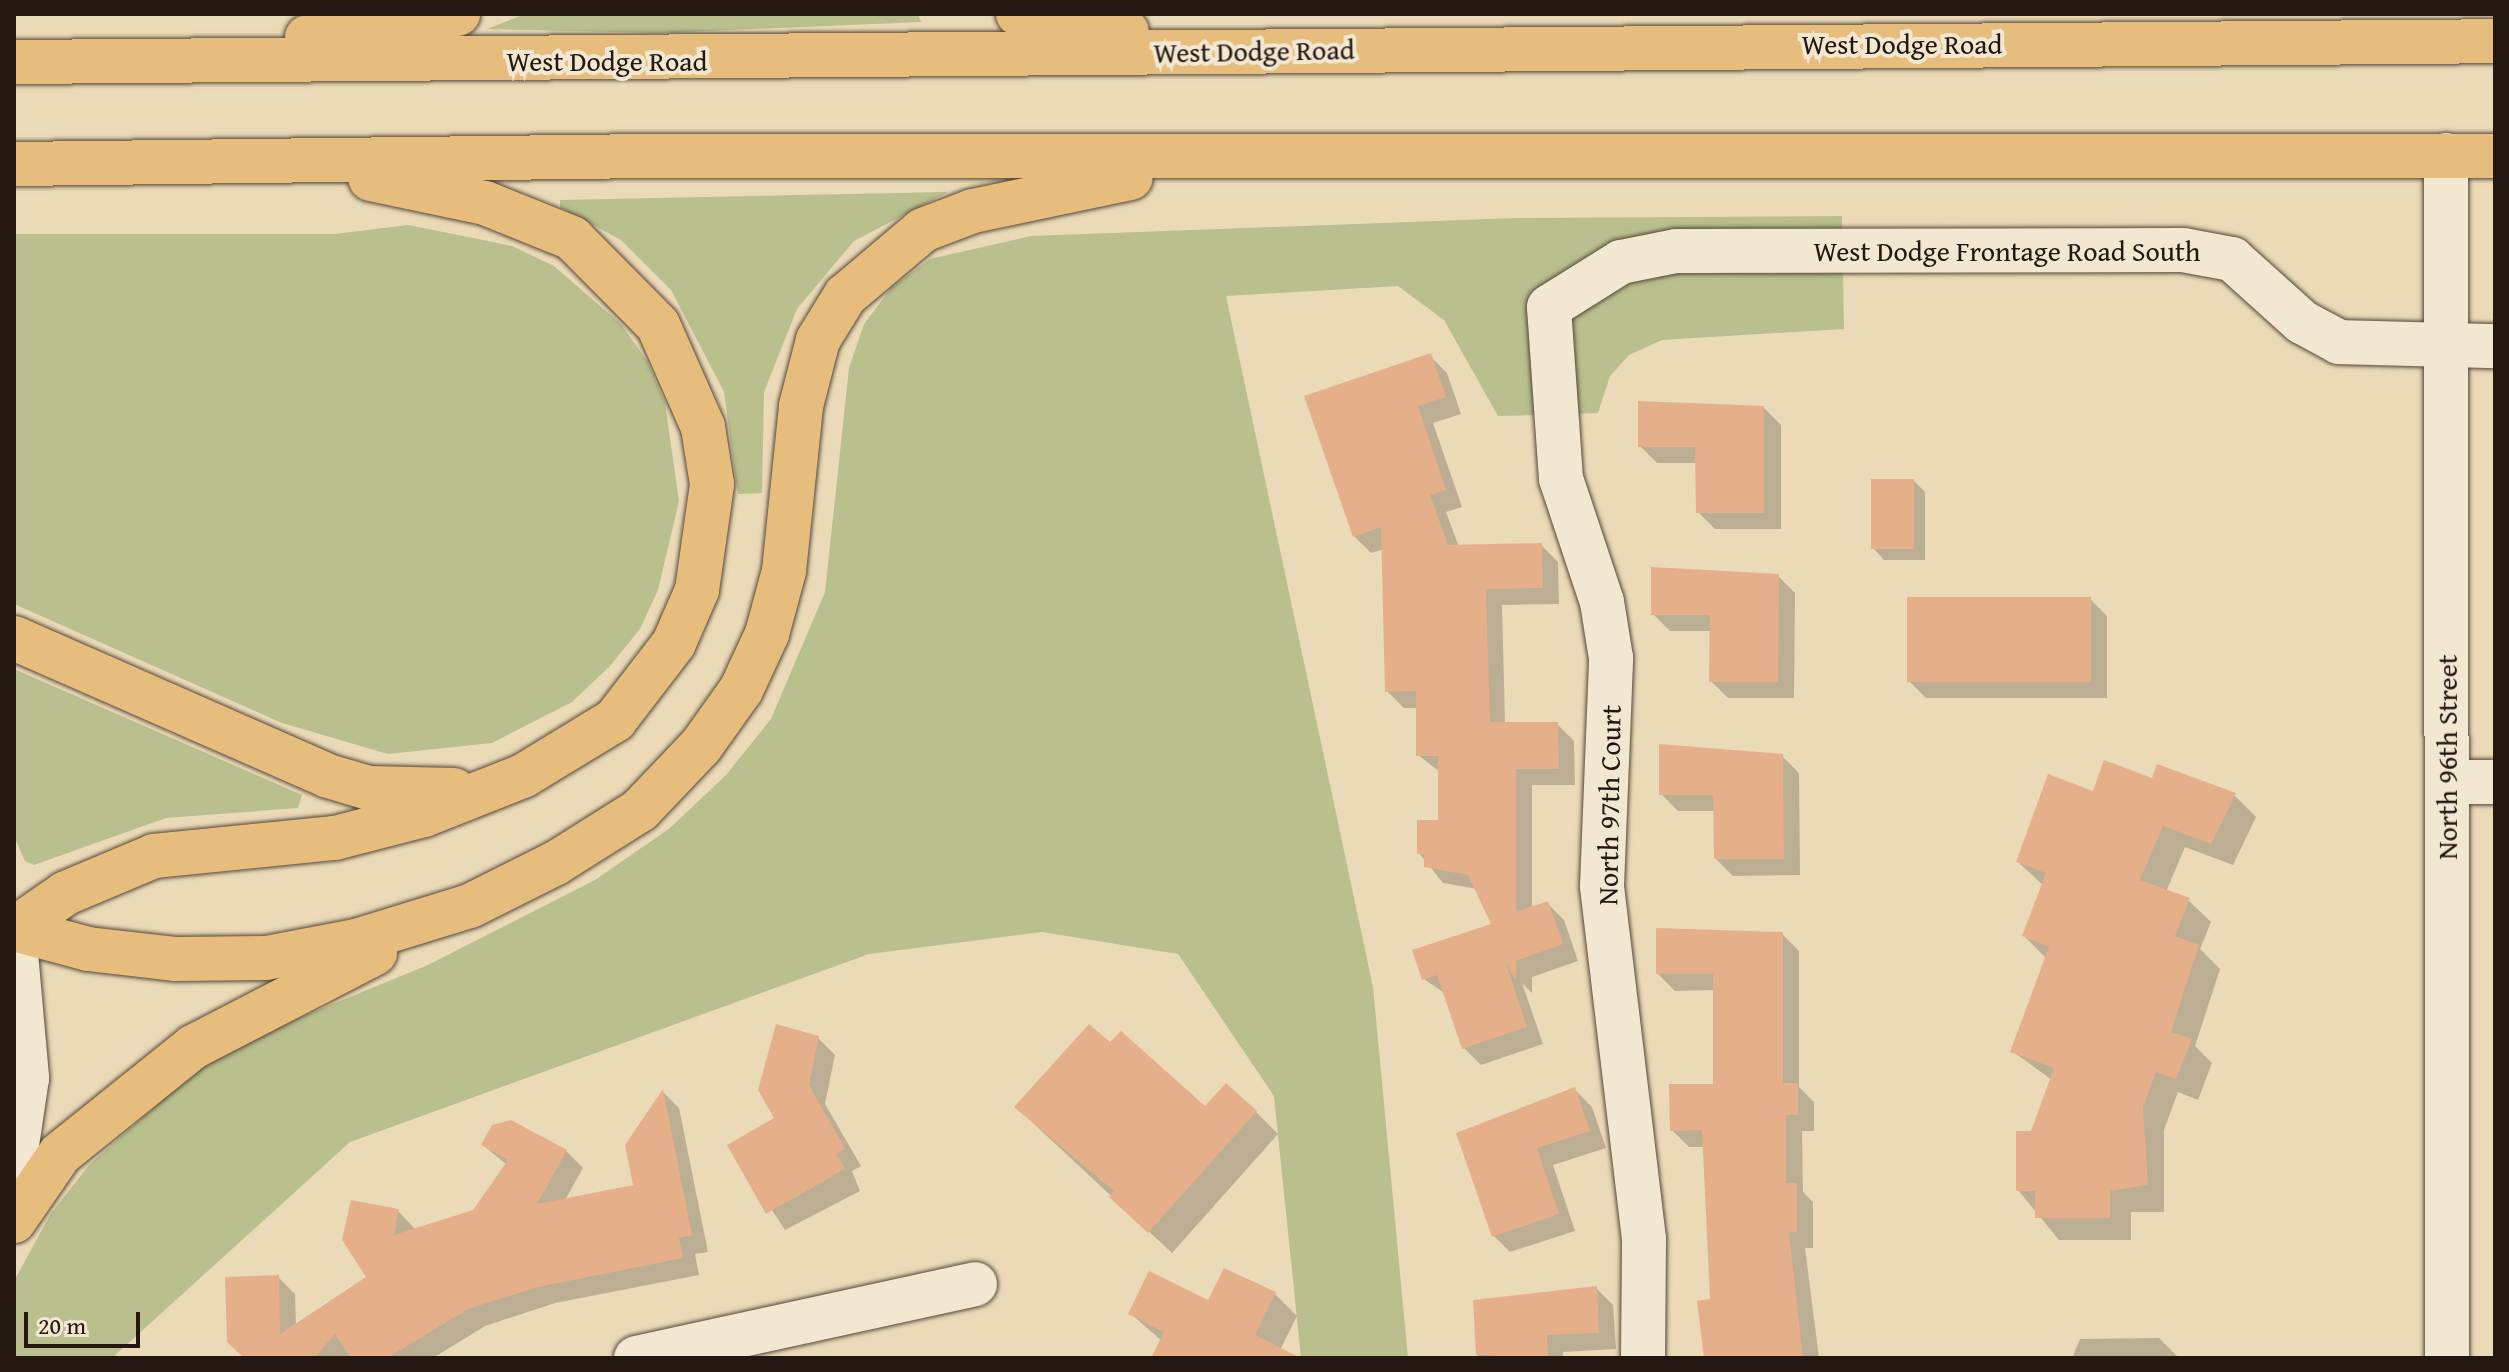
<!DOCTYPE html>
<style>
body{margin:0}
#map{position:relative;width:2509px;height:1372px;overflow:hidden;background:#ebdab7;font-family:"Gentium Book Plus",serif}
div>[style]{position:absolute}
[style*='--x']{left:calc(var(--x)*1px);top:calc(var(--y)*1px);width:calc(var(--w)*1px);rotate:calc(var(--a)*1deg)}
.green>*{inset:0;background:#b9bf8d}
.shadow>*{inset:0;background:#0003}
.building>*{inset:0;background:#e5af8a}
.roads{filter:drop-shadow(0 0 2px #554839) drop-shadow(0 0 2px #554839)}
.street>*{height:44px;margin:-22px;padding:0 22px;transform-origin:22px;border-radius:22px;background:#f2e7d0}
.secondary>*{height:44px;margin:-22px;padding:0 22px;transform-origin:22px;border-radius:22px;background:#f2e7d0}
.highway>*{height:44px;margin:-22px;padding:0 22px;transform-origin:22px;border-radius:22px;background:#e6bd7c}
span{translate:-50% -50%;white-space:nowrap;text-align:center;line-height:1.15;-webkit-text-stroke:8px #f2e7d0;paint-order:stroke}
.street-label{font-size:28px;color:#23170f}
.frame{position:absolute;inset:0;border:16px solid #23170f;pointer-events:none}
.scale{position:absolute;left:24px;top:1312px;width:116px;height:36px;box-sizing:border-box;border:4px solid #23170f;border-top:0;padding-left:10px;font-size:24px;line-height:28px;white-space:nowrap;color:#23170f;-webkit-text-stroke:6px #f2e7d0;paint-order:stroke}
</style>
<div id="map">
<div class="green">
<i style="clip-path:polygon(525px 14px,918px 14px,921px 22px,659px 33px,487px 29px)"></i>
<i style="clip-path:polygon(948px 192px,854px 241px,797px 309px,764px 392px,762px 493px,738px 494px,724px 392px,671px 290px,621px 240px,560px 207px,560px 200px)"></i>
<i style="clip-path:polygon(1842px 216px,1844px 329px,1662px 340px,1629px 355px,1610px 376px,1598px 413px,1498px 416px,1444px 320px,1398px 286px,1226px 296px,1373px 987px,1408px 1358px,1301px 1358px,1274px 1096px,1178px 954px,1042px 932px,869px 954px,350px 1142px,112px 1358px,14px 1358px,14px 1281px,50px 1215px,89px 1165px,194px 1072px,245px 1040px,428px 965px,595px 880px,670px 828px,726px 775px,771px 719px,825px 592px,849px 368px,864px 324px,892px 287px,930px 259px,1031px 236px,1516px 218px)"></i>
<i style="clip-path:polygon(408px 225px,512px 246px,554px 266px,621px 324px,647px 361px,665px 403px,679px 501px,658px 590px,640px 629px,610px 666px,572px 702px,492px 743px,388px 754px,282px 723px,14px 604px,14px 234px,335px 234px)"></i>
<i style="clip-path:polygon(14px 669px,302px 795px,298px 808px,166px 818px,34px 865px,25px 861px,14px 836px)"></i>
</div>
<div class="shadow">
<i style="clip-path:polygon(1430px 356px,1447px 373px,1461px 414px,1433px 423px,1462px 507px,1446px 512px,1459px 547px,1541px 545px,1558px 562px,1559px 604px,1502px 605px,1505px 724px,1557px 724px,1574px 741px,1575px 785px,1532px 785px,1532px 909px,1547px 903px,1564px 920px,1578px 961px,1532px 977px,1532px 993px,1522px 983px,1543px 1044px,1481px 1065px,1464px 1048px,1446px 994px,1424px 979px,1493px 926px,1477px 889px,1443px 883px,1419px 853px,1440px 822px,1440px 772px,1418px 755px,1418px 708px,1404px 708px,1387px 691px,1384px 549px,1371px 553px,1354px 536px)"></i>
<i style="clip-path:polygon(1764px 408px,1781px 425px,1781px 529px,1715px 529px,1698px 512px,1698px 463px,1657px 463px,1640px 446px)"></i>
<i style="clip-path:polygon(1914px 481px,1925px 492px,1925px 560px,1884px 560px,1873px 548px)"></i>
<i style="clip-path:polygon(1778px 576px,1795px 593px,1794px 698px,1728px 698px,1711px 681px,1712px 631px,1670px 631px,1653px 614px)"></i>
<i style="clip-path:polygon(2090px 599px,2107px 616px,2107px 698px,1926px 698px,1909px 681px)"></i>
<i style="clip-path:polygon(1782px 756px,1799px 773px,1800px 875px,1733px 876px,1716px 859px,1715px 811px,1678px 811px,1661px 794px)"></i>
<i style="clip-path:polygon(2153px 781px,2234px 795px,2256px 817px,2233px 865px,2185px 847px,2166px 892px,2188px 900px,2211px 922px,2200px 949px,2220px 969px,2195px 1046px,2212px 1063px,2198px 1100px,2178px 1092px,2164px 1130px,2164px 1212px,2131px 1212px,2131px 1240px,2059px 1240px,2018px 1190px,2052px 1080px,2012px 1051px,2047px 959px,2024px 936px,2043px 885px,2018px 862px,2094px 793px)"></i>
<i style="clip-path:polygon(1782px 934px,1799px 951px,1799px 1087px,1814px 1102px,1814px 1131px,1802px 1131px,1803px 1192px,1813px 1202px,1813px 1248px,1805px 1248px,1819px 1358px,1706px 1358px,1712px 1301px,1704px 1147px,1689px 1147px,1672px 1130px,1715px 1086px,1715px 990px,1675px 991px,1658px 974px)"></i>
<i style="clip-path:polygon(818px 1038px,835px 1055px,825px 1104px,861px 1166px,852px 1171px,860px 1191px,785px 1230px,730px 1146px,776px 1119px)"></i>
<i style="clip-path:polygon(1110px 1045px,1205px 1109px,1256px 1112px,1278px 1134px,1172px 1253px,1016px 1107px)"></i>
<i style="clip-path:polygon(1575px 1090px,1592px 1107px,1606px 1148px,1553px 1165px,1575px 1231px,1510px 1252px,1493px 1235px,1458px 1134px)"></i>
<i style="clip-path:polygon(663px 1092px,679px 1108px,708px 1252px,695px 1254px,699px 1275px,555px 1303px,485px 1326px,433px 1358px,243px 1358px,278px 1277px,295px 1294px,296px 1326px,369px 1277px,398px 1211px,416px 1230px,474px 1212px,507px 1165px,483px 1145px,566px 1151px,583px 1168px,565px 1200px,636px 1186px)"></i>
<i style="clip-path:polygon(1596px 1288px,1613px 1305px,1616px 1349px,1563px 1352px,1563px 1358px,1478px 1358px,1475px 1301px)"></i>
<i style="clip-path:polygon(1275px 1294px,1297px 1316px,1280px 1350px,1293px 1358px,1153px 1358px,1162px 1341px,1131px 1314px)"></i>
<i style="clip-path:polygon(2159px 1338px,2179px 1358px,2072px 1358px,2080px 1339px)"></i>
</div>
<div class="building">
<i style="clip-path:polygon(1431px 353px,1446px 397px,1418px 406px,1446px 490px,1430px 495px,1448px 545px,1542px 543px,1543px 588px,1486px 589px,1490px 722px,1558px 722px,1559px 769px,1516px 769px,1516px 912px,1548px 901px,1563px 944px,1516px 961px,1516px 980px,1506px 964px,1527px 1027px,1462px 1049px,1437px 975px,1422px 980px,1412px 950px,1491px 924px,1468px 875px,1424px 867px,1424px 854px,1417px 854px,1417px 820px,1438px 820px,1438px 756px,1416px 756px,1416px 691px,1385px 692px,1381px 527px,1353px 537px,1304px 396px)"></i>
<i style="clip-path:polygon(1638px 401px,1764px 406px,1764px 513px,1696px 513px,1695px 447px,1638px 447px)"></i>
<i style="clip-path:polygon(1871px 479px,1914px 479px,1914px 549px,1871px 549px)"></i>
<i style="clip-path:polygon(1651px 567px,1779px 574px,1778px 682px,1709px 682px,1710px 615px,1651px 615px)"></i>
<i style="clip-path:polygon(1907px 597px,2091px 597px,2091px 682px,1907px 682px)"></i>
<i style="clip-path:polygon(1659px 744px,1783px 754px,1784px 859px,1714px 859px,1713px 795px,1659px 795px)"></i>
<i style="clip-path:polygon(2104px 760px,2152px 778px,2157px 764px,2236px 793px,2211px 844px,2163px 826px,2140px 880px,2190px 898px,2175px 936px,2199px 945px,2171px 1032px,2192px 1039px,2176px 1079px,2156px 1072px,2143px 1107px,2148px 1185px,2110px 1191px,2110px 1218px,2035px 1218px,2035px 1191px,2016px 1191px,2016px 1131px,2031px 1131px,2054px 1068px,2010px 1052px,2049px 947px,2022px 936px,2046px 873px,2016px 862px,2048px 774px,2093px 791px)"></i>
<i style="clip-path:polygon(1656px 928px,1783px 932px,1783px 1083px,1798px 1083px,1798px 1115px,1786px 1115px,1786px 1183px,1797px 1183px,1797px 1232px,1789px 1232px,1803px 1358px,1704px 1358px,1697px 1301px,1710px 1299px,1702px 1130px,1670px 1131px,1669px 1084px,1713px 1084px,1713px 974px,1656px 974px)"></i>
<i style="clip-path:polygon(776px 1024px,819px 1036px,809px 1085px,845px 1149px,836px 1154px,845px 1169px,766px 1214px,727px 1145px,774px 1118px,758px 1090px)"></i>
<i style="clip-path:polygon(1089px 1024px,1110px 1042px,1121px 1031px,1205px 1106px,1226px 1083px,1257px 1111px,1148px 1233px,1109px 1197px,1114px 1191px,1014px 1107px)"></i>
<i style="clip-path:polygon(1575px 1087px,1590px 1131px,1537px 1148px,1559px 1214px,1492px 1237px,1456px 1133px)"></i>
<i style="clip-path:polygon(663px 1089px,692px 1235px,679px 1238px,683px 1258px,538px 1287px,468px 1309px,387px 1358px,351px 1358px,335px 1334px,314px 1358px,244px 1358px,227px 1342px,225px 1277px,279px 1275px,280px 1334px,366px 1277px,342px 1240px,351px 1200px,399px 1209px,394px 1235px,473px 1210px,508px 1160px,481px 1145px,492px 1125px,511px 1120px,567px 1150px,537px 1204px,633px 1185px,625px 1145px)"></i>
<i style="clip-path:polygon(1224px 1268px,1276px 1292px,1255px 1335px,1301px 1358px,1151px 1358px,1164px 1332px,1128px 1314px,1149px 1271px,1208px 1300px)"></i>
<i style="clip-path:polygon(1597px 1286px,1599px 1333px,1547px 1335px,1548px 1358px,1476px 1355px,1473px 1300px)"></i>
</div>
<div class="roads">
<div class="street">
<i style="--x:2447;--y:782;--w:48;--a:0"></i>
<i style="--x:636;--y:1358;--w:347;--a:-12.3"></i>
<i style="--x:1643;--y:1358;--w:119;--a:-89.5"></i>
<i style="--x:1644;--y:1239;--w:355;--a:-96.8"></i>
<i style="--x:1602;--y:886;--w:228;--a:-87.7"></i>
<i style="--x:1611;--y:658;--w:57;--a:-99.1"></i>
<i style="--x:1602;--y:602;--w:130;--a:-108.4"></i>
<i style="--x:1561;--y:479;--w:172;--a:-94"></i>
<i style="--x:1549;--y:307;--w:85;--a:-32"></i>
<i style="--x:1621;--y:262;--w:56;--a:-11.3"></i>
<i style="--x:1676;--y:251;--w:507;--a:-0.11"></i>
<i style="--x:2183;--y:250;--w:50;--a:10.4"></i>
<i style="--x:2232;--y:259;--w:94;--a:42"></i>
<i style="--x:2302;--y:322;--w:42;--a:28.4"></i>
<i style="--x:2339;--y:342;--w:156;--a:1.5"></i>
</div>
<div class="secondary">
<i style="--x:2446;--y:155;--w:1203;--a:89.95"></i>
<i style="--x:14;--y:931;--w:148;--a:84.9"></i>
<i style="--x:27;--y:1078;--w:88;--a:98.5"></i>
</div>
<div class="highway">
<i style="--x:1018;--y:14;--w:110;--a:8.9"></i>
<i style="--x:307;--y:37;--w:153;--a:-8.7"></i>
<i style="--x:14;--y:62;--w:2481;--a:-0.48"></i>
<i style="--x:14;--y:164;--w:639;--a:-0.72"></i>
<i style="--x:653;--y:156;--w:1842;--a:0"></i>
<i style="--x:14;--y:638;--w:343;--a:23.7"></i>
<i style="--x:328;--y:776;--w:43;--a:16.3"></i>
<i style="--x:369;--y:788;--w:85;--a:1.3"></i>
<i style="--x:14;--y:929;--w:77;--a:15.1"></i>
<i style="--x:88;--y:949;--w:89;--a:6.5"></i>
<i style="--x:176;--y:959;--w:90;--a:-0.6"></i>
<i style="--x:266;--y:958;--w:92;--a:-10.7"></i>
<i style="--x:356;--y:941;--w:119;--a:-17.1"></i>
<i style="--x:470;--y:906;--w:96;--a:-26.6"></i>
<i style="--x:556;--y:863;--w:99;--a:-32.2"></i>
<i style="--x:640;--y:810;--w:88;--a:-46.4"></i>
<i style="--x:701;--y:746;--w:69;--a:-54.5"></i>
<i style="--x:741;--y:690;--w:62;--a:-65.1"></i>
<i style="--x:767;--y:634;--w:65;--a:-74.9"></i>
<i style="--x:784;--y:571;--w:166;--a:-84.1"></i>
<i style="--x:801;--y:406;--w:68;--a:-75.6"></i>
<i style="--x:818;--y:340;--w:52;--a:-58.5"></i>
<i style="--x:845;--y:296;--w:102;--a:-40.2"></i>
<i style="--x:923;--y:230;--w:53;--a:-20.8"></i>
<i style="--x:973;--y:211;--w:161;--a:-11.8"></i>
<i style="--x:14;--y:929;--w:63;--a:-34.7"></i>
<i style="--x:66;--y:893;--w:95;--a:-22.8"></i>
<i style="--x:154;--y:856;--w:182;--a:-5.7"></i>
<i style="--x:335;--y:838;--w:92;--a:-14.5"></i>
<i style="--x:424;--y:815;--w:106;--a:-21.5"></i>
<i style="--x:523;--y:776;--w:108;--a:-31.3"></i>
<i style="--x:615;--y:720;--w:97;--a:-52.5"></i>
<i style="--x:674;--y:643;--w:58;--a:-66.5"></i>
<i style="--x:697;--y:590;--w:107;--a:-81.9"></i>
<i style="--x:712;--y:484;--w:58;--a:-99"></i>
<i style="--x:703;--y:427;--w:111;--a:-113.8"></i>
<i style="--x:658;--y:325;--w:122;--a:-134.7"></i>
<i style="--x:572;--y:238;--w:94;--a:-158.1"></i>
<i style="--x:485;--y:203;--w:117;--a:-168.2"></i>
<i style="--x:14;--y:1221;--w:81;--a:-55.5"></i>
<i style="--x:60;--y:1154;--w:171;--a:-38.8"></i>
<i style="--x:193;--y:1047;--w:205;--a:-27.3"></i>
</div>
</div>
<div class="street-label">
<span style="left:1902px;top:44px">West Dodge Road</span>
<span style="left:1254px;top:51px;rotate:-1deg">West Dodge Road</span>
<span style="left:607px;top:61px">West Dodge Road</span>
<span style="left:2007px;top:251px">West Dodge Frontage Road South</span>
<span style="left:2447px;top:757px;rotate:-90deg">North 96th Street</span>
<span style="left:1609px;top:805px;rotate:-89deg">North 97th Court</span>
</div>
<div class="frame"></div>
<div class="scale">20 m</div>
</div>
